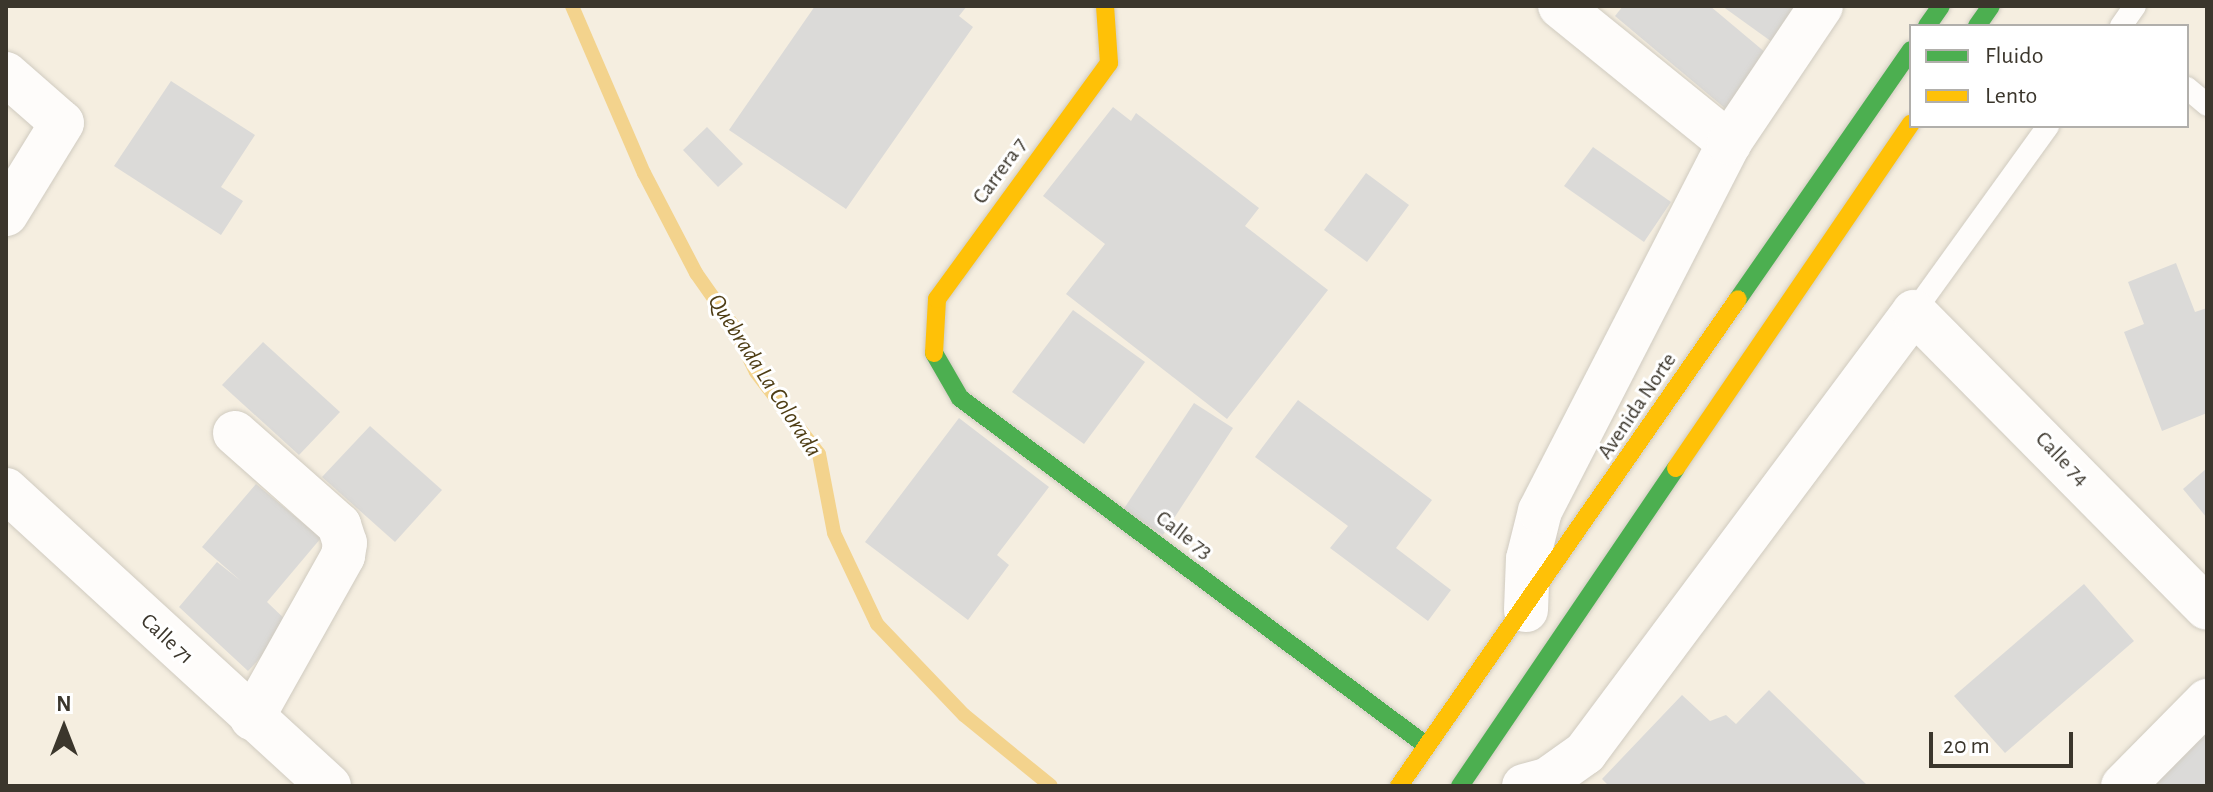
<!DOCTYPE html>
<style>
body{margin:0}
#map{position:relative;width:2213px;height:792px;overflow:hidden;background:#f5eee0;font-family:"Alegreya Sans",sans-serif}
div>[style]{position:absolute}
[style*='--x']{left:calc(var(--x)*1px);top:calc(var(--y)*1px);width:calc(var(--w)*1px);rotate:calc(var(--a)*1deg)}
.stream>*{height:14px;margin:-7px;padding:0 7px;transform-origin:7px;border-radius:7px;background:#f3d38d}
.building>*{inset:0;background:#dbdad8}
.roads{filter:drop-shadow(0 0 2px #d0cbc0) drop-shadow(0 0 2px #d0cbc0)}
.lane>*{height:22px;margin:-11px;padding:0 11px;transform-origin:11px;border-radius:11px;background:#fefcfa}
.street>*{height:44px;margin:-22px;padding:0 22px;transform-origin:22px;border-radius:22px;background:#fefcfa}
.fast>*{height:18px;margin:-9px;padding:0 9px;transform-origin:9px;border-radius:9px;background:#4caf50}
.slow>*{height:18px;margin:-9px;padding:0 9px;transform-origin:9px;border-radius:9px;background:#ffc107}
span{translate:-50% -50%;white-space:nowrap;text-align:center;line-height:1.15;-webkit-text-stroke:6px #fff;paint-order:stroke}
.street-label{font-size:22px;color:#3b362c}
.water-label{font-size:24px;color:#4e3d14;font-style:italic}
.frame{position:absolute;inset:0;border:8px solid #3b362c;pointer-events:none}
.legend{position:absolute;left:1909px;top:24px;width:280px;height:104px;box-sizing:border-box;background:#fff;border:2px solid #b1afab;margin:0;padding:10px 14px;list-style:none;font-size:24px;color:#3b362c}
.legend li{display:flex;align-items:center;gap:16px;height:40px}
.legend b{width:40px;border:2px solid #b1afab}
.north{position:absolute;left:24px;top:688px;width:80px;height:80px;-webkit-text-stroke:6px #fff;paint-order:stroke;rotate:0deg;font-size:22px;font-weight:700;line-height:32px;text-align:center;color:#3b362c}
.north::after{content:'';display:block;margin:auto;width:28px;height:36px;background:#3b362c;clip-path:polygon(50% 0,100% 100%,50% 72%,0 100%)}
.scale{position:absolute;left:1929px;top:732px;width:144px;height:36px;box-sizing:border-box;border:4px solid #3b362c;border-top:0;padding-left:10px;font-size:24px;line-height:28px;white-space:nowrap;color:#3b362c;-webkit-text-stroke:6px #fff;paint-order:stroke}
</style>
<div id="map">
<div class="stream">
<i style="--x:572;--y:6;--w:182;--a:66.7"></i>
<i style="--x:644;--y:173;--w:113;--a:62.5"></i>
<i style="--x:696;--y:273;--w:66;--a:54.9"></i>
<i style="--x:734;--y:327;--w:50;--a:63.9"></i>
<i style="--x:756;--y:372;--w:103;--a:52.5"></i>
<i style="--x:819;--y:454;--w:80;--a:79.2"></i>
<i style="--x:834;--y:533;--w:101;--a:64.7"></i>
<i style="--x:877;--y:624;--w:126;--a:46.3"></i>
<i style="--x:964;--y:715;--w:112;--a:39.2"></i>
</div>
<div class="building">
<i style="clip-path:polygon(815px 6px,967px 6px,959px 16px,973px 27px,846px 209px,729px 130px)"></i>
<i style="clip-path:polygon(1623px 6px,1710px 6px,1772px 58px,1727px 110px,1615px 16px)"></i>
<i style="clip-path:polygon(1722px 6px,1804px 6px,1779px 47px)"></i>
<i style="clip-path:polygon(171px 81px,255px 135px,221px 187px,243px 201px,221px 235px,114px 166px)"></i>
<i style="clip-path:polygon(1113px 107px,1131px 121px,1136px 113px,1259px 208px,1245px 226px,1328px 290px,1227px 419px,1066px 294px,1105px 244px,1043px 196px)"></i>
<i style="clip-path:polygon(707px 127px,743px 164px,718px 187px,683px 150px)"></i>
<i style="clip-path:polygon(1593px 147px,1671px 202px,1644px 242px,1564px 186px)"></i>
<i style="clip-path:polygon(1366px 173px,1409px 205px,1367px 262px,1324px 230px)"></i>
<i style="clip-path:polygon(2176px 263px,2195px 312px,2207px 308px,2207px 413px,2162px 431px,2124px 332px,2144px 324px,2128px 282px)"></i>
<i style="clip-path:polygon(1073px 310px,1145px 362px,1084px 444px,1012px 392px)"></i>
<i style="clip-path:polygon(263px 342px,340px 412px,299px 455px,222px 385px)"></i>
<i style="clip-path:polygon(1298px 400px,1432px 500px,1396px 548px,1451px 590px,1428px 621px,1330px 548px,1348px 526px,1255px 457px)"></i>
<i style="clip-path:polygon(1194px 403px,1233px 428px,1163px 535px,1123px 510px)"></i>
<i style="clip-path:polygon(959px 418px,1049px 487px,997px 555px,1009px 565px,968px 620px,865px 542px)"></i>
<i style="clip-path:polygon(370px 426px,442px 490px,395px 542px,322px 477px)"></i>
<i style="clip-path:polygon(2207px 468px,2207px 518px,2183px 489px)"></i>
<i style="clip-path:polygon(256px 484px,321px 538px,267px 602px,291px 625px,248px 671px,179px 607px,217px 562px,241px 581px,202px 547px)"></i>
<i style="clip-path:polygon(2084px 584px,2134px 641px,2005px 753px,1954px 696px)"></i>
<i style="clip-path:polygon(1769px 690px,1868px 786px,1609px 786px,1602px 779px,1682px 695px,1710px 721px,1726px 715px,1736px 724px)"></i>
<i style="clip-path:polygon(2207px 726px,2207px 786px,2140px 786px)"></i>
</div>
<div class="roads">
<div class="lane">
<i style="--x:2121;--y:26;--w:24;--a:-55"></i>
<i style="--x:2187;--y:88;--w:26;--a:40"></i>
<i style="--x:1914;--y:312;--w:229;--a:-54.2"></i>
</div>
<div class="street">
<i style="--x:1560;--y:6;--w:218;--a:39"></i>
<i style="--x:6;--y:74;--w:74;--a:41.2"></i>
<i style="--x:62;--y:123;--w:107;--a:121.6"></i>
<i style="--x:235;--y:433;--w:139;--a:41.5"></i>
<i style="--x:339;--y:525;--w:19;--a:72"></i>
<i style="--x:345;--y:543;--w:13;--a:99"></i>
<i style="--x:343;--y:556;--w:186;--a:119.3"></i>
<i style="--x:6;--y:490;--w:438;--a:42.5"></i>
<i style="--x:1526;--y:610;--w:51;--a:-87.8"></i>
<i style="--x:1528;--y:559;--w:49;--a:-76"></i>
<i style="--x:1540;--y:511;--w:414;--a:-62.8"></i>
<i style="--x:1729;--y:143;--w:165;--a:-56.1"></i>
<i style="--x:1524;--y:786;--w:24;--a:-15"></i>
<i style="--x:1547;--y:780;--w:47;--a:-35.4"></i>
<i style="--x:1585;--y:753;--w:550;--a:-53.28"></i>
<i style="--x:1914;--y:312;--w:416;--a:45.3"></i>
<i style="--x:2123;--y:786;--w:120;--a:-45.3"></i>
</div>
<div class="fast">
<i style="--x:1927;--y:26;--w:24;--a:-55"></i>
<i style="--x:1977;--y:26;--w:24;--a:-55"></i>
<i style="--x:1738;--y:299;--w:303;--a:-55.2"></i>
<i style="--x:934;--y:353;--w:52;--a:60"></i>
<i style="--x:960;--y:398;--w:582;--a:36.69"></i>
<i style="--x:1460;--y:786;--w:384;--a:-55.8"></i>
</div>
<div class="slow">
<i style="--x:934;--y:353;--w:54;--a:-86.8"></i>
<i style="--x:937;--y:299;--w:292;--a:-53.9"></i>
<i style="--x:1109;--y:63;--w:57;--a:-94"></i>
<i style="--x:1676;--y:468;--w:417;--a:-55.7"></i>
<i style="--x:1399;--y:786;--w:593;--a:-55.16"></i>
</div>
</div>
<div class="street-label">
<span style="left:1000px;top:171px;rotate:-54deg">Carrera 7</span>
<span style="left:1637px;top:406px;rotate:-56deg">Avenida Norte</span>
<span style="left:2062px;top:459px;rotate:46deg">Calle 74</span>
<span style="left:1184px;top:535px;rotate:37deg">Calle 73</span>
<span style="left:167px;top:639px;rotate:43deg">Calle 71</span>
</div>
<div class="water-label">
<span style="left:764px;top:376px;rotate:57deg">Quebrada La Colorada</span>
</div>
<div class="frame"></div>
<ul class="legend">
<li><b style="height:10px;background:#4caf50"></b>Fluido</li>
<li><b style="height:10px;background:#ffc107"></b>Lento</li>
</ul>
<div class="north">N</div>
<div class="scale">20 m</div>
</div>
